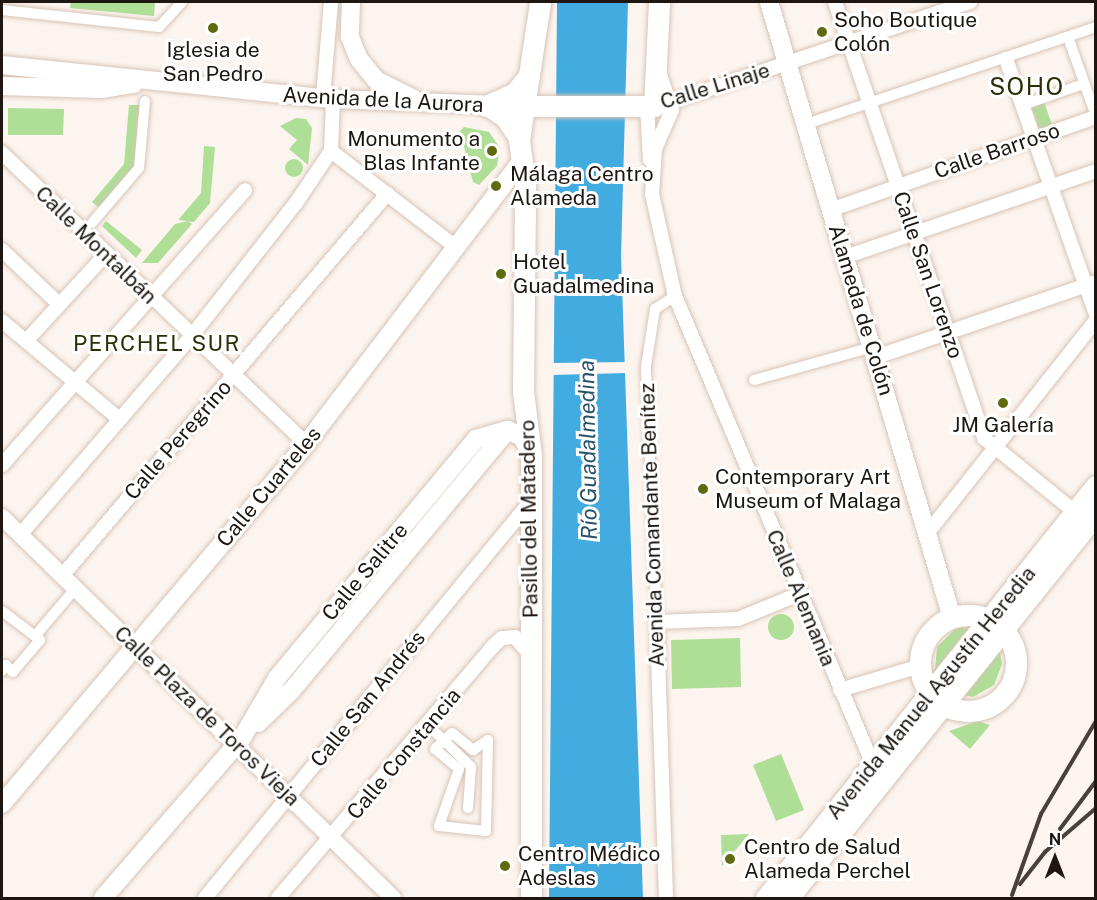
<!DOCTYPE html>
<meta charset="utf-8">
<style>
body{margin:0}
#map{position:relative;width:1097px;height:900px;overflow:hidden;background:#fcf4ee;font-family:"Public Sans",sans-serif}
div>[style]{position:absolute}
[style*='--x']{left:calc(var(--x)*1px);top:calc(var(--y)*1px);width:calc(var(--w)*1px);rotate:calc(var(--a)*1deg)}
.green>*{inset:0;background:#afde97}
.round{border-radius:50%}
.water>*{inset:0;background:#42abe0}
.pier>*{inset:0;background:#fcf4ee}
.roads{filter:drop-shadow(0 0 2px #d7c4b6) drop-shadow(0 0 2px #d7c4b6)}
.pedestrian>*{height:10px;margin:-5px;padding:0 5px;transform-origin:5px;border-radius:5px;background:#fff}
.minor>*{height:14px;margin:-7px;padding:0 7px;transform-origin:7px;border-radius:7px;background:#fff}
.tertiary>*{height:16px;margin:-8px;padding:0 8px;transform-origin:8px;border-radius:8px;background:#fff}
.secondary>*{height:18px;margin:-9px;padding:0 9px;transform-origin:9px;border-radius:9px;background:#fff}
.primary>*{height:21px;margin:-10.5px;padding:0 10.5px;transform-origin:10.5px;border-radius:10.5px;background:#fff}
.primary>.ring{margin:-10.5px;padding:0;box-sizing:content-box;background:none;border:21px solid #fff;border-radius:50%}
.rail>*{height:4px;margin:-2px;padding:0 2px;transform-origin:2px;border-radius:2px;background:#48403b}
.dots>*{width:16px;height:16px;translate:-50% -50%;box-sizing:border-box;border:3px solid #fff;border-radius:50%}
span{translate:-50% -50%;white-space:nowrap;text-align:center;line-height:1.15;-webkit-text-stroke:6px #fff;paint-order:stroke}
.poi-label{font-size:21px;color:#1d1611}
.left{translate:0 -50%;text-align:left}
.right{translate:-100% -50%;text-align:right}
.street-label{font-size:21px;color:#1d1611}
.neighbourhood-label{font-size:22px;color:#2b3007;letter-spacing:1.5px}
.water-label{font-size:22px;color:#275269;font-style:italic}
.quarter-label{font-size:24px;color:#2b3007;letter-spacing:1.5px}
.frame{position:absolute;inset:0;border:3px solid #1d1611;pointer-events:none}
.north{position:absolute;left:1025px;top:828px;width:60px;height:60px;-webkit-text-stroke:4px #fff;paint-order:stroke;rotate:0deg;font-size:16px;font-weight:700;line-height:24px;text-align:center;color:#1d1611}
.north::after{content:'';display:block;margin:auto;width:21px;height:27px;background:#1d1611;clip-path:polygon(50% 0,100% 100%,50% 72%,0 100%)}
</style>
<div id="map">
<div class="green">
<i style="clip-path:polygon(71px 2px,155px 2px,154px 16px,70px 8px)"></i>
<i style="clip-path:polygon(1044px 102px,1052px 125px,1039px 129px,1031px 106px)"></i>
<i style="clip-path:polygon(129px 105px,140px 105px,134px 168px,101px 209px,92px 202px,124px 164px)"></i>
<i style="clip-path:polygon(8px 108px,64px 109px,63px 135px,8px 135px)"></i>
<i style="clip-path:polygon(296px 118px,306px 119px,312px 128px,308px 165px,289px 149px,297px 140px,280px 126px)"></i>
<i style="clip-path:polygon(464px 127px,489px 132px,500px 148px,497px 166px,479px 185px,473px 182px,460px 131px)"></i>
<i style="clip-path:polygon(204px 146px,215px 147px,210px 203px,194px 222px,178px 220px,201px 193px)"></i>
<i class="round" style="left:285px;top:159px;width:18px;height:18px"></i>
<i style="clip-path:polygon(106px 221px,142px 250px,136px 258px,102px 226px)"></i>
<i style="clip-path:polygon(188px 221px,192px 224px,158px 263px,142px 263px,175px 224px)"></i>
<i class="round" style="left:768px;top:614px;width:26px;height:26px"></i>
<i style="clip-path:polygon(956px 628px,970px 628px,935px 671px,937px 647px)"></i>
<i style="clip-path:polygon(740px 638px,741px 687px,672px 689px,671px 640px)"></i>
<i style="clip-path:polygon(1000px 652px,1002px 664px,994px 685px,973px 697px,964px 695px)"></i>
<i style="clip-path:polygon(978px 721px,990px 725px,970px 749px,949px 731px)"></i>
<i style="clip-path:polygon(781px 754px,804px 810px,776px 821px,753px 765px)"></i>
<i style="clip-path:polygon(749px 834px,722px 866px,721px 835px)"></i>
</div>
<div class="water">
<i style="clip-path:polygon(557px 2px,628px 2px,621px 256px,643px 898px,549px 898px)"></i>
</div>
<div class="pier">
<i style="clip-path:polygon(628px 362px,628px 373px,552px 375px,552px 363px)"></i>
</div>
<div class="roads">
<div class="pedestrian">
<i style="--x:2;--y:10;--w:158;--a:6.2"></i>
<i style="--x:159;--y:27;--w:34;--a:-47"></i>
<i style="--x:1068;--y:37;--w:84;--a:70.5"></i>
<i style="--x:1023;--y:105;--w:65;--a:-19"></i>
<i style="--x:806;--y:124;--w:306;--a:-18.5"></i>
<i style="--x:92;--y:223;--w:72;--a:-49.5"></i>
<i style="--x:139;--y:168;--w:67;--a:-84.9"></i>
<i style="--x:754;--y:380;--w:123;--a:-15.6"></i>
<i style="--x:2;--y:611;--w:48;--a:37.3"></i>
<i style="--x:40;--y:640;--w:42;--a:130.2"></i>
<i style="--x:13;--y:672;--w:10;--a:-135"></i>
<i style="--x:6;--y:665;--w:7;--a:124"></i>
<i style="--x:657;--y:622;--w:256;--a:-92.5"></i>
<i style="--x:646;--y:366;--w:58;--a:-81"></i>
<i style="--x:655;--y:309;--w:24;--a:-33"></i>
<i style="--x:35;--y:636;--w:62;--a:-49.6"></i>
<i style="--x:428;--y:725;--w:60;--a:44.3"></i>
<i style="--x:471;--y:767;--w:41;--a:94.2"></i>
<i style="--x:452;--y:733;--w:27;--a:39"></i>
<i style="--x:473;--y:750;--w:18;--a:-34"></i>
<i style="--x:488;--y:740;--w:91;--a:91.3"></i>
<i style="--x:486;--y:831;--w:47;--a:-173.9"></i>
<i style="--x:439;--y:826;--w:60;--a:-70.7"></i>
<i style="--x:459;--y:769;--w:31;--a:-140"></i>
<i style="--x:435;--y:749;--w:23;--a:-43"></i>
</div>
<div class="minor">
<i style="--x:835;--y:2;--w:461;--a:71.1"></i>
<i style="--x:984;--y:438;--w:117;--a:39.1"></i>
<i style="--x:1006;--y:59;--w:270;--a:70.6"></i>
<i style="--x:659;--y:72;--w:40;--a:71.1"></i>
<i style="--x:672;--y:110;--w:43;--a:113.6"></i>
<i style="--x:655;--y:149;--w:45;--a:93.8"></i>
<i style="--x:652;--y:194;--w:105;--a:77.3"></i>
<i style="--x:675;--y:296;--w:511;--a:67.1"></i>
<i style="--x:323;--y:97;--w:95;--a:-85.2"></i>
<i style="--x:662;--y:105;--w:325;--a:-18.5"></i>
<i style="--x:647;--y:106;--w:54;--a:86.8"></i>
<i style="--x:331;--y:151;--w:159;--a:37.6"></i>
<i style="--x:2;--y:153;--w:421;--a:43.7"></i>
<i style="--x:830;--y:210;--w:282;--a:-19.3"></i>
<i style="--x:2;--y:250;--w:79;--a:43.5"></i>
<i style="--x:845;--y:257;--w:265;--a:-18.9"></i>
<i style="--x:2;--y:321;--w:153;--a:39.9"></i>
<i style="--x:27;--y:340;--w:117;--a:-47.4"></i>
<i style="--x:876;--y:357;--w:232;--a:-18.8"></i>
<i style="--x:2;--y:465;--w:367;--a:-48.5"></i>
<i style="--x:929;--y:531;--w:269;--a:-51.6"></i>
<i style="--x:20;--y:535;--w:260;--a:-49.2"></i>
<i style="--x:190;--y:338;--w:172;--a:-51.9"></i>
<i style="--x:296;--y:203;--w:63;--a:-56.1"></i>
<i style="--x:331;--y:151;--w:52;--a:-87.8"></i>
<i style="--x:62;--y:576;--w:502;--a:-49.61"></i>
<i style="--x:840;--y:690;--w:84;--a:-16.7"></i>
<i style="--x:205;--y:898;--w:512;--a:-50.62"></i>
<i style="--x:278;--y:898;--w:330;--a:-49.5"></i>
<i style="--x:492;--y:647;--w:13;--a:-42"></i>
<i style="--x:502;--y:638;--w:13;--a:-4"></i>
<i style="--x:515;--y:637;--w:23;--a:50"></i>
<i style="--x:666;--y:898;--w:276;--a:-91.9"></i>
<i style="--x:657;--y:622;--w:81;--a:-2.1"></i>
<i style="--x:738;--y:619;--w:66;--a:-22.3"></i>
</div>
<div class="tertiary">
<i style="--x:2;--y:517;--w:546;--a:44.26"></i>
</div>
<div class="secondary">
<i style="--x:351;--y:2;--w:35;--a:92"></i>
<i style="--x:350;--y:37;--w:24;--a:68"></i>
<i style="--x:359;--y:59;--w:27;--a:51"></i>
<i style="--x:376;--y:80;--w:42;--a:26.6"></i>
<i style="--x:769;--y:2;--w:643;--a:73.45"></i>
<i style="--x:2;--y:65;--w:333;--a:5.9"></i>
<i style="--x:333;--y:99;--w:193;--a:2.1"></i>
<i style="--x:2;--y:86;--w:99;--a:1.7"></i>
<i style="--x:101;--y:89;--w:33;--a:-9"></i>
<i style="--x:486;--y:106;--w:23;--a:34"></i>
<i style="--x:505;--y:119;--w:25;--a:56"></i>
<i style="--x:258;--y:723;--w:46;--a:-44.1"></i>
<i style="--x:291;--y:691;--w:339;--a:-50.3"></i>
<i style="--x:242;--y:738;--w:69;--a:-59.7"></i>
<i style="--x:277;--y:678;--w:311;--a:-50.2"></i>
<i style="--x:476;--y:439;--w:33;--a:-16"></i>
<i style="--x:508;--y:430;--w:16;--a:27"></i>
<i style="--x:522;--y:437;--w:17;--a:62"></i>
<i style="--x:2;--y:804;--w:471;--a:-49.8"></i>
<i style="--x:306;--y:444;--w:357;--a:-52.7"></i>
<i style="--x:103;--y:898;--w:203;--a:-49"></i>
</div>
<div class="primary">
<i style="--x:486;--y:106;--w:32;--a:-24"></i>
<i style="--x:515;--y:93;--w:22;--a:-51"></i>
<i style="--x:526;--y:106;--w:128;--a:0"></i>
<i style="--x:654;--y:106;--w:104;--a:-87.2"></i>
<i class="ring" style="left:920px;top:615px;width:75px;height:75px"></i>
<i style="--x:531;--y:898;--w:443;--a:-90"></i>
<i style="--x:531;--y:455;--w:64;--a:-97.1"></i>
<i style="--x:523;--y:391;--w:207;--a:-89.4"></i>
<i style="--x:525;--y:184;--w:44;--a:-97.8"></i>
<i style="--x:519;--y:140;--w:140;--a:-81.3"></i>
<i style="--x:766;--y:898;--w:528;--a:-51.31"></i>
<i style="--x:788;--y:898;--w:492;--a:-51.3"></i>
</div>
</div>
<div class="rail">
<i style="--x:1060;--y:829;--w:60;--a:-53.1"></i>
<i style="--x:1020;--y:884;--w:41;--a:-52"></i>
<i style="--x:1045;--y:852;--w:67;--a:-40.8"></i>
<i style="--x:1012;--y:895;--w:86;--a:-70.3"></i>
<i style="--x:1041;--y:814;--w:108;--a:-59.4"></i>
</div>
<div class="dots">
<i style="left:213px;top:28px;background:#606a11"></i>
<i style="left:822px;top:32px;background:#606a11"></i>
<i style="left:492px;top:151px;background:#606a11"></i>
<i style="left:496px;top:186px;background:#606a11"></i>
<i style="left:501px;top:274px;background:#606a11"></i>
<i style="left:1003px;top:403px;background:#606a11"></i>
<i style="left:703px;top:489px;background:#606a11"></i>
<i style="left:730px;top:859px;background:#606a11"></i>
<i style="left:505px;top:866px;background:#606a11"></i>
</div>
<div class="poi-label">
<span class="left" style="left:834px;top:32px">Soho Boutique<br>Colón</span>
<span style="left:213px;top:62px">Iglesia de<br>San Pedro</span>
<span class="right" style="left:480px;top:151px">Monumento a<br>Blas Infante</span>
<span class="left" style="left:510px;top:186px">Málaga Centro<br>Alameda</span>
<span class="left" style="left:513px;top:274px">Hotel<br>Guadalmedina</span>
<span style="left:1003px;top:425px">JM Galería</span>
<span class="left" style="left:715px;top:489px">Contemporary Art<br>Museum of Malaga</span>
<span class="left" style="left:744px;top:859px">Centro de Salud<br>Alameda Perchel</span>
<span class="left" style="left:518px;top:866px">Centro Médico<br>Adeslas</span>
</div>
<div class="street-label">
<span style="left:715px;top:86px;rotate:-17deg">Calle Linaje</span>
<span style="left:383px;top:100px;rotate:3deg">Avenida de la Aurora</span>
<span style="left:997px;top:151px;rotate:-19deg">Calle Barroso</span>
<span style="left:96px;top:245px;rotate:44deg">Calle Montalbán</span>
<span style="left:928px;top:275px;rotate:71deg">Calle San Lorenzo</span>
<span style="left:861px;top:310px;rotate:73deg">Alameda de Colón</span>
<span style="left:178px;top:440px;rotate:-49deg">Calle Peregrino</span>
<span style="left:269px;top:487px;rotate:-50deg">Calle Cuarteles</span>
<span style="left:529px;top:519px;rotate:-91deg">Pasillo del Matadero</span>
<span style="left:652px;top:525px;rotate:-92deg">Avenida Comandante Benítez</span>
<span style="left:365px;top:572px;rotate:-50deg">Calle Salitre</span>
<span style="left:801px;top:598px;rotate:67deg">Calle Alemania</span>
<span style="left:931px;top:693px;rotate:-51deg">Avenida Manuel Agustín Heredia</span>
<span style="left:368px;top:699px;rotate:-51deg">Calle San Andrés</span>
<span style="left:207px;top:716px;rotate:44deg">Calle Plaza de Toros Vieja</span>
<span style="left:404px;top:754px;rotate:-50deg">Calle Constancia</span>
</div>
<div class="neighbourhood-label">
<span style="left:157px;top:344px">PERCHEL SUR</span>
</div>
<div class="water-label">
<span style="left:588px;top:450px;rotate:-91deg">Río Guadalmedina</span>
</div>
<div class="quarter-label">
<span style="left:1027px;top:87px">SOHO</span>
</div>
<div class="frame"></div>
<div class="north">N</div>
</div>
